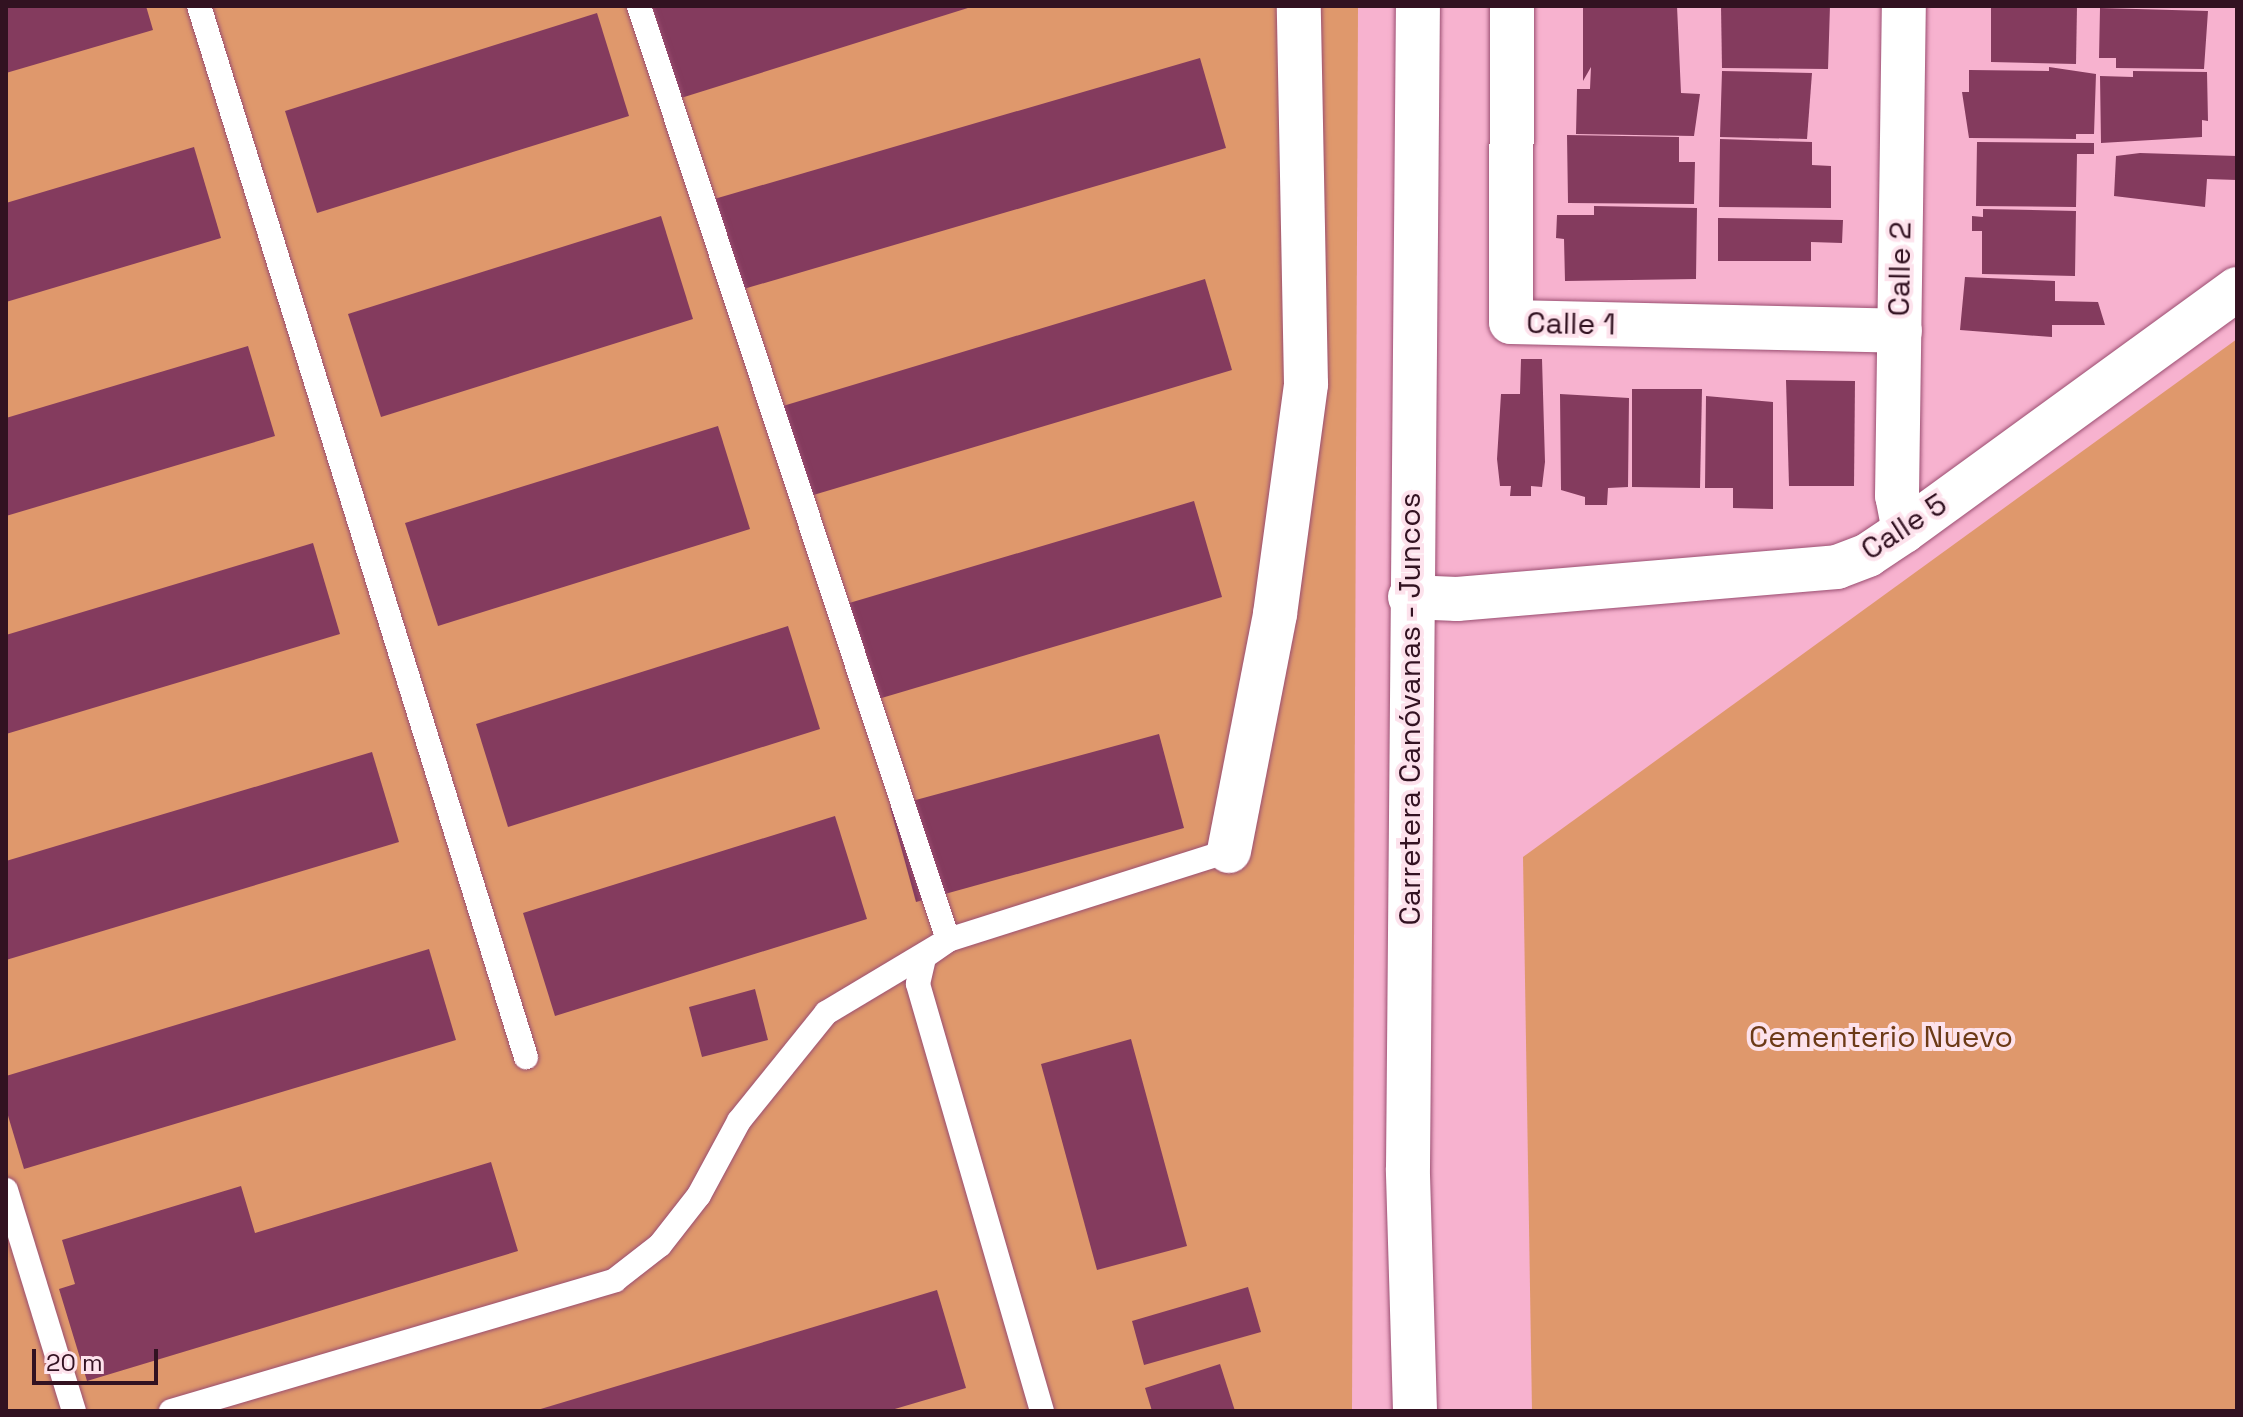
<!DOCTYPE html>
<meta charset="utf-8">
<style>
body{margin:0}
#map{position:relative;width:2243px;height:1417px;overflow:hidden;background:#f7b2cf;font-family:"Space Grotesk",sans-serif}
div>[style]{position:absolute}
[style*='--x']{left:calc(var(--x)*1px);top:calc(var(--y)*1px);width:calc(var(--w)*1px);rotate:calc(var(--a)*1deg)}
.green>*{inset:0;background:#df986c}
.building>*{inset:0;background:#843b5e}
.roads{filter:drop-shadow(0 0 2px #9a4e71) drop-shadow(0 0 2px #9a4e71)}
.service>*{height:24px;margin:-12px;padding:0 12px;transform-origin:12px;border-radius:12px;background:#fff}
.minor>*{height:44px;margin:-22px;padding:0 22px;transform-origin:22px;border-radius:22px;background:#fff}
.secondary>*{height:44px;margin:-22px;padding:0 22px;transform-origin:22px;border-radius:22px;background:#fff}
span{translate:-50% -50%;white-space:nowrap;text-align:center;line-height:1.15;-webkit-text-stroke:8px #fde2ec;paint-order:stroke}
.street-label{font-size:30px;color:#321221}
.park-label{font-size:30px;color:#6c3a17}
.frame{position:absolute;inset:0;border:8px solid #321221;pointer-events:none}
.scale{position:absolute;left:32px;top:1349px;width:126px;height:36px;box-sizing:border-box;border:4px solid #321221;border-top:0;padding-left:10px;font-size:24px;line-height:28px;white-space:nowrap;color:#321221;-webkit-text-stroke:6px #fde2ec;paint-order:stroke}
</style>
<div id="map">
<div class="green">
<i style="clip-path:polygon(6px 6px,1358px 6px,1352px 1411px,6px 1411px)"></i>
<i style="clip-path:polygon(2237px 339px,2237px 1411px,1532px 1411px,1523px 857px)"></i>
</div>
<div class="building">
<i style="clip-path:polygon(6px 6px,146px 6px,153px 30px,6px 73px)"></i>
<i style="clip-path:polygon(652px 6px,971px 6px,971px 7px,681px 98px)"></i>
<i style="clip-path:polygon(1583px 6px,1677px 6px,1681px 93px,1700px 94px,1694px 136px,1576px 134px,1577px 89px,1590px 89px,1591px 67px,1583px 81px)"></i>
<i style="clip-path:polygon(1721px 6px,1830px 6px,1828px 69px,1722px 68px)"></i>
<i style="clip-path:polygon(1991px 6px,2077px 6px,2076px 64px,1991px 62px)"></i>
<i style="clip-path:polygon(2100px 8px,2208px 11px,2204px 69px,2116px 68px,2116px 58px,2099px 58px)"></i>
<i style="clip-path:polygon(597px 13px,629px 116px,317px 213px,285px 111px)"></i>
<i style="clip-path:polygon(1200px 58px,1226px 148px,730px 293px,704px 202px)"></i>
<i style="clip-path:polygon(2049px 67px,2096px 74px,2094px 134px,2076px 134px,2076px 139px,1969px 138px,1962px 92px,1969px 92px,1969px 70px,2049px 71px)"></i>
<i style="clip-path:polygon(1722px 71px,1812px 73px,1807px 139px,1720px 137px)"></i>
<i style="clip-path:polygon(2133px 71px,2207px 72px,2208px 121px,2202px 120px,2202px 137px,2101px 143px,2100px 76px,2133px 77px)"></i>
<i style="clip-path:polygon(1567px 135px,1679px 137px,1679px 162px,1695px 162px,1694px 204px,1568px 203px)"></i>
<i style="clip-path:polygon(1720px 139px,1812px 142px,1812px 165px,1831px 166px,1831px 208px,1719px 207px)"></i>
<i style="clip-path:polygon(1977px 142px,2094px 143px,2094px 154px,2077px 154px,2076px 207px,1976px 206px)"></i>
<i style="clip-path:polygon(194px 147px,221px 238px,6px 302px,6px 203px)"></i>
<i style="clip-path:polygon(2140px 153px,2237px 156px,2237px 180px,2207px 179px,2205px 207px,2114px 196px,2116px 156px)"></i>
<i style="clip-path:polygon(1594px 206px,1697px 208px,1696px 279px,1565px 281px,1564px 239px,1556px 238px,1557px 215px,1594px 215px)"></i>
<i style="clip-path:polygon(1983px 209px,2076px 211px,2075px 276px,1982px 274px,1982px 231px,1972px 231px,1972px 216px,1983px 217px)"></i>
<i style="clip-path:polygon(661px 216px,693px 319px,381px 417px,348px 314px)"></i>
<i style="clip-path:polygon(1718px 218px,1843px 220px,1842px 243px,1811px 242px,1811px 261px,1718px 261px)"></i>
<i style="clip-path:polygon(1965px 277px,2055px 281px,2055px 301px,2098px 302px,2105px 325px,2052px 325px,2052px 337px,1960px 330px)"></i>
<i style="clip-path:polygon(1205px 279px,1232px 370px,800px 499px,773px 409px)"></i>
<i style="clip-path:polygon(248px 346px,275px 436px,6px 516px,6px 418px)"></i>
<i style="clip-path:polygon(1521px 359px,1542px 359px,1545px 462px,1542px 487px,1531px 486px,1531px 496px,1510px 496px,1511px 486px,1500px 486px,1497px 459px,1501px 394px,1520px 394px)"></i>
<i style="clip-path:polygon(1786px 380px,1855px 381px,1854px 486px,1789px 486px)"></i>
<i style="clip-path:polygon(1632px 389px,1702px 389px,1700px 488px,1632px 487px)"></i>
<i style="clip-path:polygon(1560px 394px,1629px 398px,1628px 487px,1608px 488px,1607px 505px,1585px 505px,1585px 497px,1561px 490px)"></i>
<i style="clip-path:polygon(1706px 396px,1773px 402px,1773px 509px,1733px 508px,1733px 488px,1705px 488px)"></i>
<i style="clip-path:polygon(718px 426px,750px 529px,438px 626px,405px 523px)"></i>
<i style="clip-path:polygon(1194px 501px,1222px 597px,858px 705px,829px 609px)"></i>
<i style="clip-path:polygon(313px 543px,340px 634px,6px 734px,6px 635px)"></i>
<i style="clip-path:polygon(788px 626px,820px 729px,508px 827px,476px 724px)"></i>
<i style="clip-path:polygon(1159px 734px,1184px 828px,916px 902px,890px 807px)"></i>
<i style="clip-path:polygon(372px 752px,399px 842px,6px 960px,6px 861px)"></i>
<i style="clip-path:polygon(835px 816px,867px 919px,555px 1016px,523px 913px)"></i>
<i style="clip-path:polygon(429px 949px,456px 1040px,24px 1169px,6px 1109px,6px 1076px)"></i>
<i style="clip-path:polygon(755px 989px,768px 1040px,702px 1057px,689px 1007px)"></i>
<i style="clip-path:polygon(1131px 1039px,1187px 1246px,1097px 1270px,1041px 1064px)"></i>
<i style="clip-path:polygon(491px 1162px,518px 1251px,87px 1381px,59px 1289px,75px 1284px,62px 1240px,241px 1186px,255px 1233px)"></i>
<i style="clip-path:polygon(1248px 1287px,1261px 1332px,1144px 1365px,1132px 1321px)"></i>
<i style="clip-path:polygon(937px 1290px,966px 1388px,888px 1411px,534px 1411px)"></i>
<i style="clip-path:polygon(1220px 1364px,1235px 1411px,1152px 1411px,1145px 1388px)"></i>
</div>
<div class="roads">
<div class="service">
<i style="--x:199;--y:6;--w:1101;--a:72.72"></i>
<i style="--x:6;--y:1190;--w:231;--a:72.9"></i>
<i style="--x:171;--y:1411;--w:463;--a:-16.4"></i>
<i style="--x:615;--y:1280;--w:57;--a:-37.9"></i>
<i style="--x:660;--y:1245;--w:63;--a:-52"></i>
<i style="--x:699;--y:1195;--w:84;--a:-61.6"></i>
<i style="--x:739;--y:1121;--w:139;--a:-51.1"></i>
<i style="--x:826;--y:1013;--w:142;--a:-30.9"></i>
<i style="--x:948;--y:940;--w:984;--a:-108.31"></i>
<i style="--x:1042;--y:1411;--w:445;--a:-106.2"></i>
<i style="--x:918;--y:984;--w:28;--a:-77"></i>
<i style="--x:924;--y:957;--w:29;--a:-35"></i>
<i style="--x:948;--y:940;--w:295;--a:-17.6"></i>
</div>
<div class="minor">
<i style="--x:1512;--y:6;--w:316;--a:90.2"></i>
<i style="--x:1511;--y:322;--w:389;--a:1.3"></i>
<i style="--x:1904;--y:531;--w:36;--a:-101"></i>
<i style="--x:1897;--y:496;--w:490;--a:-89.2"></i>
<i style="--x:1410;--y:597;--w:47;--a:2.4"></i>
<i style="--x:1457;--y:599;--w:381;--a:-4.8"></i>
<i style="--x:1837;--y:567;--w:33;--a:-21"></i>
<i style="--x:1868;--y:555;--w:43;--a:-33.7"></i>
<i style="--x:1904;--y:531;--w:412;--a:-36"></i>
<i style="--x:1229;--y:851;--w:241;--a:-79"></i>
<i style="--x:1275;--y:614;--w:232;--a:-82.3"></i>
<i style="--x:1306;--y:384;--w:378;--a:-91.1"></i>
</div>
<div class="secondary">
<i style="--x:1415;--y:1411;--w:243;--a:-91.7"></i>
<i style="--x:1408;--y:1168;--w:1162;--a:-89.51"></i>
</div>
</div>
<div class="street-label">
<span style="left:1900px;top:269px;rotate:-89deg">Calle 2</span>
<span style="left:1571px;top:324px;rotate:1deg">Calle 1</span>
<span style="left:1904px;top:527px;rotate:-33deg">Calle 5</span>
<span style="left:1410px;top:709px;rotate:-90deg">Carretera Canóvanas - Juncos</span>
</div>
<div class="park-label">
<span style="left:1881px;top:1037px">Cementerio Nuevo</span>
</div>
<div class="frame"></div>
<div class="scale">20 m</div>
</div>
